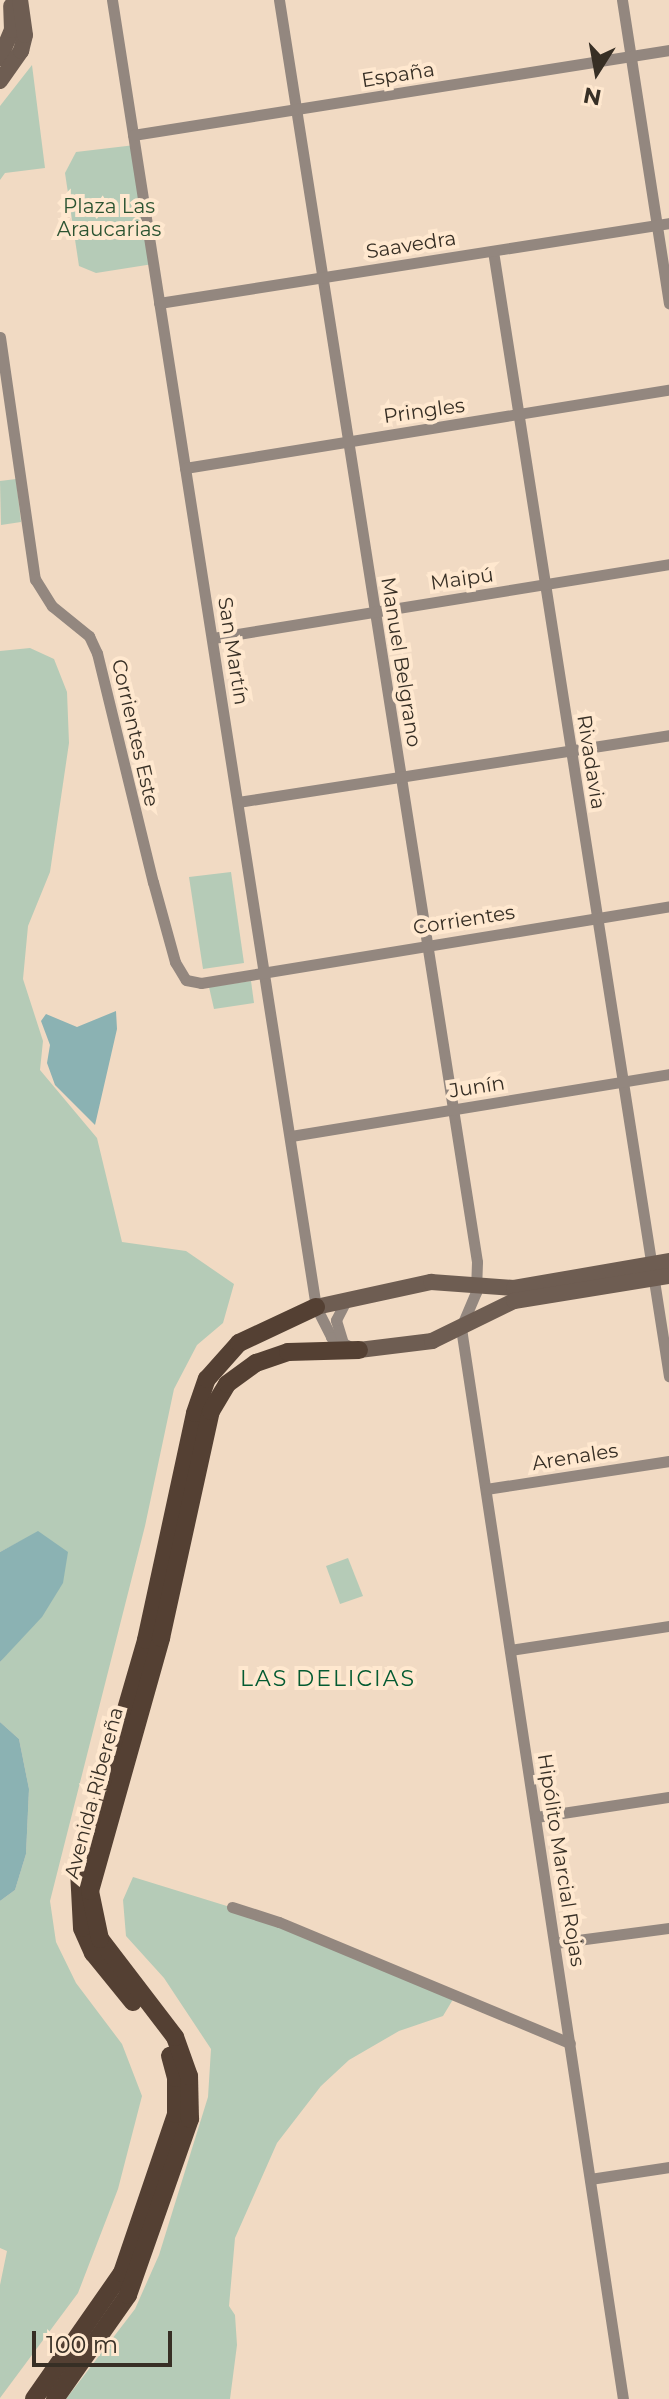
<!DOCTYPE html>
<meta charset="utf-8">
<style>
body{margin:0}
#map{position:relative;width:669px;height:2399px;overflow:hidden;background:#f1dac3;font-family:Montserrat,sans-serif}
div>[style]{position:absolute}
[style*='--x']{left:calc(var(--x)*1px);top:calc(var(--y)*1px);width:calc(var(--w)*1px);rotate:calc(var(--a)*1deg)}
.green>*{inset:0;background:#b5cbb7}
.water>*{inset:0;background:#8bb2b3}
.street>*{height:11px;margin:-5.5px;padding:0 5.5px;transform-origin:5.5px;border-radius:5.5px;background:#93877f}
.secondary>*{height:16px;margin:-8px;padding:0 8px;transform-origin:8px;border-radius:8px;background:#6e5d52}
.primary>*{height:18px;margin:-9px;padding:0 9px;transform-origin:9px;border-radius:9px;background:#544033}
span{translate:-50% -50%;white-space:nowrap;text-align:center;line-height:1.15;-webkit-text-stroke:8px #ffe8cf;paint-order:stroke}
.street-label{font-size:20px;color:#372f25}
.park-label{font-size:20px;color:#2c5432}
.neighbourhood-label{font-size:22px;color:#055b32;letter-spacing:2px}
.north{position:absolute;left:557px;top:32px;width:80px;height:80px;-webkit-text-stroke:6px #ffe8cf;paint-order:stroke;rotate:191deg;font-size:22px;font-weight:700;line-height:32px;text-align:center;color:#372f25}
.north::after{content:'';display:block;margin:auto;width:28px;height:36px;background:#372f25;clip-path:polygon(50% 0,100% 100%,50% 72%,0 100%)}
.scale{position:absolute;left:32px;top:2331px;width:140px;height:36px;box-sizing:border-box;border:4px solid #372f25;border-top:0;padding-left:10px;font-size:24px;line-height:28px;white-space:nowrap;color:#372f25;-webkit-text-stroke:6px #ffe8cf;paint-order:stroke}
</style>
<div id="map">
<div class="green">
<i style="clip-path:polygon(32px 65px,45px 168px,5px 173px,0 180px,0 106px)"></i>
<i style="clip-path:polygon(135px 145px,153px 264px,96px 273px,79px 266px,65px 173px,76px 152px)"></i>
<i style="clip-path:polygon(16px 479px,21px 522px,1px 525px,0 481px)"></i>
<i style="clip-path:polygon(30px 648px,54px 659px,67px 692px,69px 743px,50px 872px,28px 926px,23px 979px,43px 1041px,40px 1070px,97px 1138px,122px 1242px,186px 1251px,234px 1284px,223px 1323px,197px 1345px,174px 1389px,145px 1526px,50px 1901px,56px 1942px,76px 1983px,122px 2044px,142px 2096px,118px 2189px,78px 2293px,0 2398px,0 2285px,7px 2251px,0 2248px,0 1901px,15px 1890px,26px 1854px,29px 1789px,19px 1739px,0 1722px,0 1662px,10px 1650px,38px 1532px,0 1552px,0 651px)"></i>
<i style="clip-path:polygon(231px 872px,244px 963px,203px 969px,189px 877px)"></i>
<i style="clip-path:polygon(251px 981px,254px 1003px,214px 1009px,209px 987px)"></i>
<i style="clip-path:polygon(348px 1558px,363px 1596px,340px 1604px,326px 1566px)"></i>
<i style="clip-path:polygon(133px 1877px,279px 1922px,455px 1996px,443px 2016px,399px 2031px,349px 2060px,321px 2086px,277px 2143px,235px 2238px,229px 2306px,235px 2315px,237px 2345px,230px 2399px,66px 2399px,135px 2309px,159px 2255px,208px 2097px,211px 2049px,164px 1978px,126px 1936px,123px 1900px)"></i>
</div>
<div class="water">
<i style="clip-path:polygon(116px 1011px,117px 1029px,95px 1125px,55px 1085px,47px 1063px,50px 1045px,41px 1021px,46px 1014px,77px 1027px)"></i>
<i style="clip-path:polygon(38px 1531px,68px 1552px,63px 1583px,42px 1617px,0 1662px,0 1552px)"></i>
<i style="clip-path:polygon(0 1722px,19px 1739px,29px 1789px,26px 1854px,15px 1890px,0 1901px)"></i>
</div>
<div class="street">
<i style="--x:112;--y:0;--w:1323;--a:81.13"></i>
<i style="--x:316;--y:1307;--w:34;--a:63"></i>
<i style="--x:331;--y:1337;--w:22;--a:27"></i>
<i style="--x:279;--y:0;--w:1277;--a:81.08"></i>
<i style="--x:477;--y:1262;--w:30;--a:92"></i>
<i style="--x:476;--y:1292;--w:39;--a:113"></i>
<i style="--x:461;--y:1328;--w:1083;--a:81.4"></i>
<i style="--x:622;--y:0;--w:307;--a:81.2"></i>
<i style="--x:133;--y:135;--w:543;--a:-9.01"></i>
<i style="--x:493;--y:251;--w:1139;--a:81.11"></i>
<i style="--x:159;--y:303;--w:516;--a:-8.91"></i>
<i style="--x:0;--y:337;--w:245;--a:81.8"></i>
<i style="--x:35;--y:579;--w:32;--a:58"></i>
<i style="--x:52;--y:606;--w:48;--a:39"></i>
<i style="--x:89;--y:636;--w:19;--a:65"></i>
<i style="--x:97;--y:653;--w:236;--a:76.3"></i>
<i style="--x:153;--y:882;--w:83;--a:74.6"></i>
<i style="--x:175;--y:962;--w:21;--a:59"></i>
<i style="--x:186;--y:980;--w:15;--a:11"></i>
<i style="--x:201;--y:983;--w:474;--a:-9.3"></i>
<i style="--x:185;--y:468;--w:490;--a:-9.2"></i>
<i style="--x:213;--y:638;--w:462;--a:-9.2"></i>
<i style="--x:238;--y:802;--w:436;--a:-8.8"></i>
<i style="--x:291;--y:1136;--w:383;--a:-9.3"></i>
<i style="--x:343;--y:1343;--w:24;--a:-107"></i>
<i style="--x:336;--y:1320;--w:22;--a:-63"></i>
<i style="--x:486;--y:1489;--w:185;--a:-8.7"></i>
<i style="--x:510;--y:1650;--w:161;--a:-8.6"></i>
<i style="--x:536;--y:1817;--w:134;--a:-8.6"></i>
<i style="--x:232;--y:1907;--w:49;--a:17.7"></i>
<i style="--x:279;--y:1922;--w:315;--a:22.6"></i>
<i style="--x:555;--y:1943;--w:115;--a:-7.5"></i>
<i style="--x:590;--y:2179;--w:80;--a:-8.6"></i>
</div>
<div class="secondary">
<i style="--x:0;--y:58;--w:30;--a:-67"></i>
<i style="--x:12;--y:30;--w:24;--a:-92"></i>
<i style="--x:0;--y:81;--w:37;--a:-55"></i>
<i style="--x:21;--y:51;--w:16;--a:-76"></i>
<i style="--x:25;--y:35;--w:35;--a:-98"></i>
<i style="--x:316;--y:1307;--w:118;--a:-12.3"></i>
<i style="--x:431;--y:1282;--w:83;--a:4.1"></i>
<i style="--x:514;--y:1288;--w:157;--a:-9.9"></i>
<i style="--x:359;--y:1350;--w:74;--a:-7"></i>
<i style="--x:432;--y:1341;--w:91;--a:-26"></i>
<i style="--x:514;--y:1301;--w:157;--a:-9.2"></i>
</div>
<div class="primary">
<i style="--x:133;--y:2002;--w:63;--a:-129.2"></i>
<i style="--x:93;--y:1953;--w:27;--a:-114"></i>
<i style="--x:82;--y:1928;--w:57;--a:-93"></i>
<i style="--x:79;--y:1871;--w:241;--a:-73.8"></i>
<i style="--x:146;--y:1640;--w:232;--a:-77.8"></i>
<i style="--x:195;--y:1413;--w:36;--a:-71"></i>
<i style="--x:207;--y:1379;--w:48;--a:-48.4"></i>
<i style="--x:239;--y:1343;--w:85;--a:-25.1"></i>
<i style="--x:34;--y:2399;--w:154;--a:-55.1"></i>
<i style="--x:122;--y:2273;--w:168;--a:-71.2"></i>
<i style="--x:176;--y:2114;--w:36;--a:-90"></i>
<i style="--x:176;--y:2078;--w:23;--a:-105"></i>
<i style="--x:55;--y:2399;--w:127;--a:-54.9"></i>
<i style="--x:128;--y:2295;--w:187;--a:-70.6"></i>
<i style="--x:190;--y:2119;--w:43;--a:-91.3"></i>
<i style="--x:189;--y:2076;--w:41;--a:-109.7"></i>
<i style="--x:175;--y:2037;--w:123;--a:-127.4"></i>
<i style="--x:100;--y:1939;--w:49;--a:-101.8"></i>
<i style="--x:90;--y:1891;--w:263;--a:-74.3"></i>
<i style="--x:161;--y:1638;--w:232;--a:-77.6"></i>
<i style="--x:211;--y:1411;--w:31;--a:-59"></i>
<i style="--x:227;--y:1384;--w:36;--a:-36"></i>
<i style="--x:256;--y:1363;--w:34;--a:-19"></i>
<i style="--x:288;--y:1352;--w:71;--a:-1.6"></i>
</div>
<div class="street-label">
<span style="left:398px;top:75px;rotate:-9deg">España</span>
<span style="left:411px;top:245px;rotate:-9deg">Saavedra</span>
<span style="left:424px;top:411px;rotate:-8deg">Pringles</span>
<span style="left:462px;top:579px;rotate:-8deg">Maipú</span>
<span style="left:233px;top:651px;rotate:81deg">San Martín</span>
<span style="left:401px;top:662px;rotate:81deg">Manuel Belgrano</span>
<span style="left:135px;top:733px;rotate:77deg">Corrientes Este</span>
<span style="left:591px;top:762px;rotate:81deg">Rivadavia</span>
<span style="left:464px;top:920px;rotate:-9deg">Corrientes</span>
<span style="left:477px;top:1087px;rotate:-9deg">Junín</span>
<span style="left:575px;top:1457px;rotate:-9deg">Arenales</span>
<span style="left:94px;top:1793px;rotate:-75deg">Avenida Ribereña</span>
<span style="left:561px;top:1860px;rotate:81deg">Hipólito Marcial Rojas</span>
</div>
<div class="park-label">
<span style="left:109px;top:218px">Plaza Las<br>Araucarias</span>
</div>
<div class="neighbourhood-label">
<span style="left:328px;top:1679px">LAS DELICIAS</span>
</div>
<div class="north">N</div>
<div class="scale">100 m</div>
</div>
